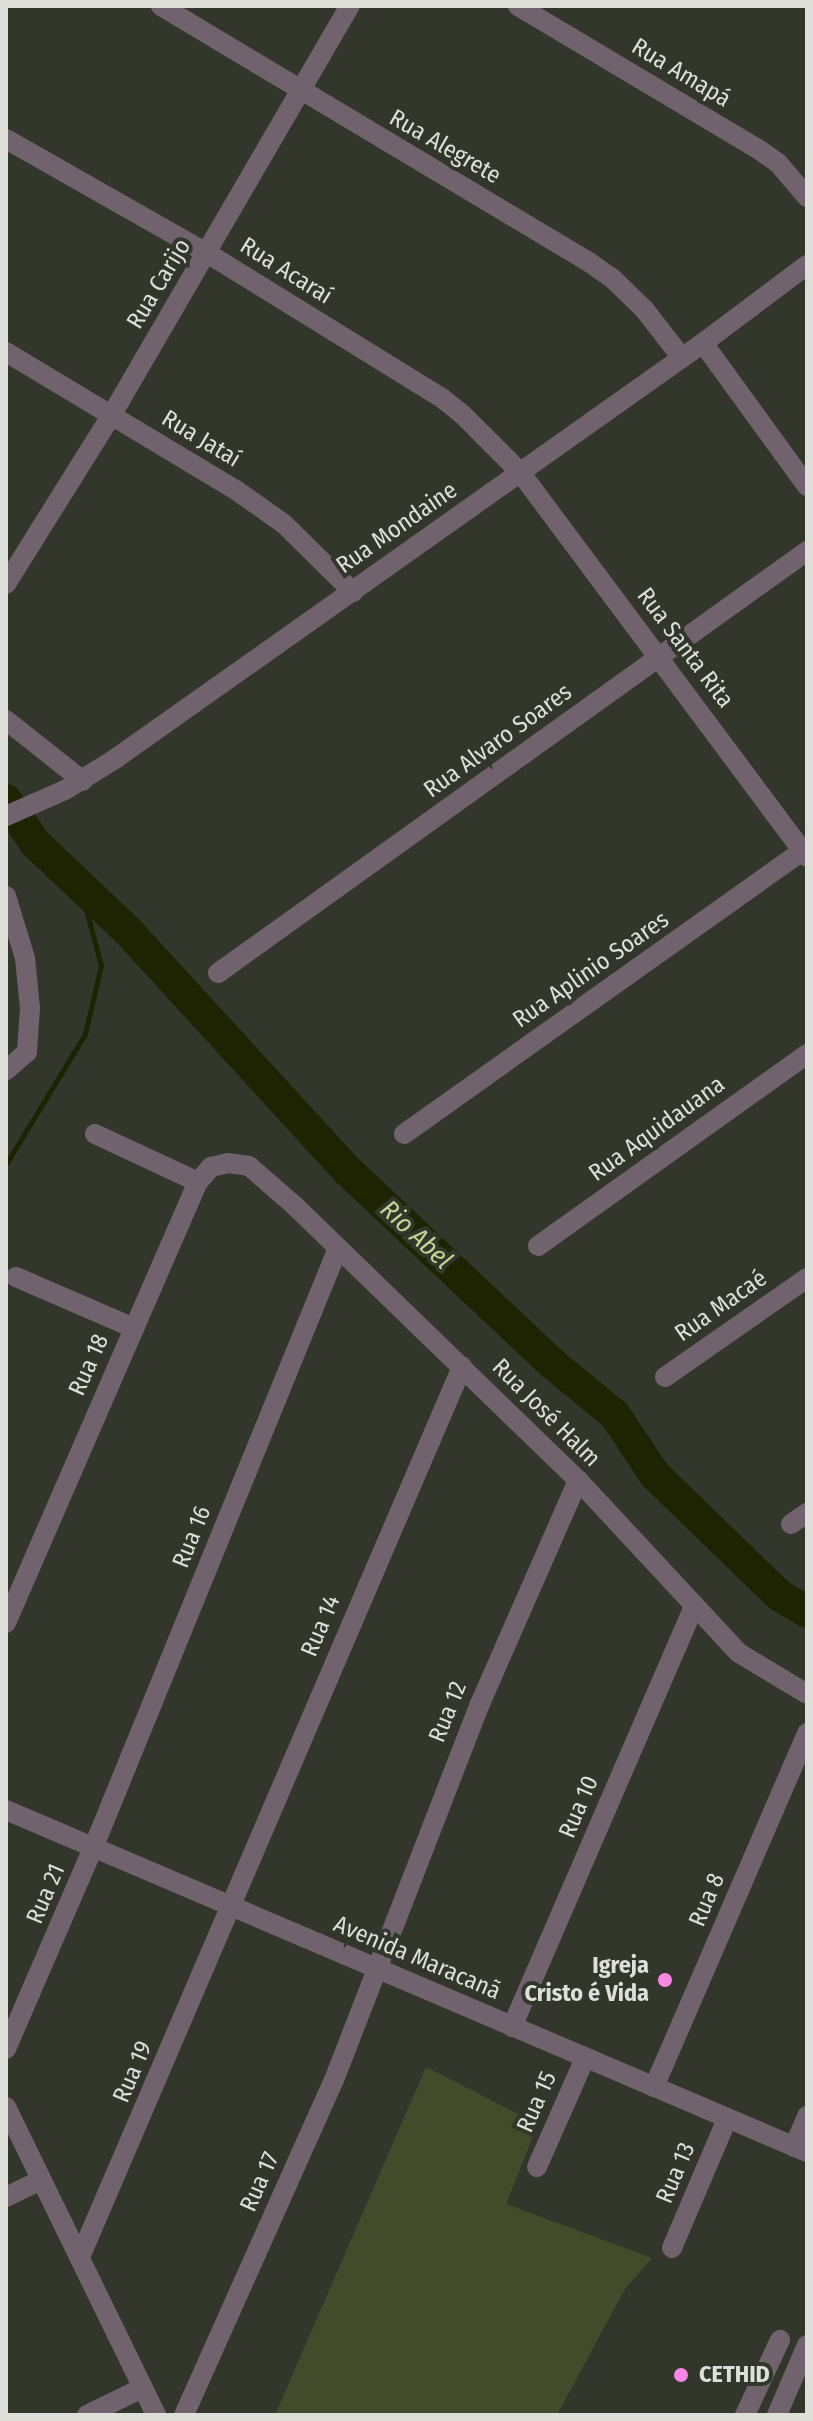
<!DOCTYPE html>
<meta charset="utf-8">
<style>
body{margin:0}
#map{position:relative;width:813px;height:2421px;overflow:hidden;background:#33362a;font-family:"Fira Sans Condensed",sans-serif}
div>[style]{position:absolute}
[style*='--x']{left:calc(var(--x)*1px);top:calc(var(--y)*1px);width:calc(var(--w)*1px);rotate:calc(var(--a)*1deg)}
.green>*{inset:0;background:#444b2b}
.stream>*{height:5px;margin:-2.5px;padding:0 2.5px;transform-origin:2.5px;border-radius:2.5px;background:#1e2302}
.river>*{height:32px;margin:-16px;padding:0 16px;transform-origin:16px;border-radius:16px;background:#1e2302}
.minor>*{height:20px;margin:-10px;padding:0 10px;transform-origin:10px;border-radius:10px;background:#71636e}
.dots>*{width:22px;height:22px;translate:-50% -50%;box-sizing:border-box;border:4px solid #33362a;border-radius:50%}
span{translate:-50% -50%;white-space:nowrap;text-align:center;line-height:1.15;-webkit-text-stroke:8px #33362a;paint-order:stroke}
.street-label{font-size:24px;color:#dddfd8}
.poi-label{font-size:24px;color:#dddfd8;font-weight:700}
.right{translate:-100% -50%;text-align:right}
.left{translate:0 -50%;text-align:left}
.water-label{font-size:26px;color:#c6d396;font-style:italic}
.frame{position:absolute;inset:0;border:8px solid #dddfd8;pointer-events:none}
</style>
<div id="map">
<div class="green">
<i style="clip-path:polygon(426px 2067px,538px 2124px,506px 2204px,652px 2258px,625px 2289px,557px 2415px,275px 2415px)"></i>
</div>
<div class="stream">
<i style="--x:6;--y:1164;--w:152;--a:-58.7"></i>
<i style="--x:85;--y:1034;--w:71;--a:-76.9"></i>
<i style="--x:101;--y:965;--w:61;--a:-105.2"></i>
<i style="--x:85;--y:906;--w:80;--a:-128.4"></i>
</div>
<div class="river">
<i style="--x:6;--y:800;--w:52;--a:56"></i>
<i style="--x:35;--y:843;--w:127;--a:43.4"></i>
<i style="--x:127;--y:930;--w:327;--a:47.5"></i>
<i style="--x:348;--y:1171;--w:282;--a:43.3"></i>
<i style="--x:553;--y:1364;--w:80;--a:39.4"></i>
<i style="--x:615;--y:1415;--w:71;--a:56.5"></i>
<i style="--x:654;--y:1474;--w:174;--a:44.1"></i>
<i style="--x:779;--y:1595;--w:33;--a:31"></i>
</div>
<div class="minor">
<i style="--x:161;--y:6;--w:495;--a:30.9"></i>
<i style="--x:586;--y:260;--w:32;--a:35"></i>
<i style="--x:612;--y:278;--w:45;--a:44.1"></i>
<i style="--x:644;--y:309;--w:62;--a:52.2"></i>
<i style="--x:518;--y:6;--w:279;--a:30.8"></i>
<i style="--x:758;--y:149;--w:24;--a:35"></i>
<i style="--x:778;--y:163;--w:45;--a:49.5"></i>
<i style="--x:6;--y:139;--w:231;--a:29.6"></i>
<i style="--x:207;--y:253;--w:276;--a:31.7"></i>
<i style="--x:442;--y:398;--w:27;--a:39"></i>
<i style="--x:463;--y:415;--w:81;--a:45"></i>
<i style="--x:520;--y:472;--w:480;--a:53.3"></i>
<i style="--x:703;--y:343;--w:177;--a:54"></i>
<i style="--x:6;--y:352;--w:268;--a:31"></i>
<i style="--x:236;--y:490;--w:59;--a:35.3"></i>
<i style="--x:284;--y:524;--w:97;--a:44.6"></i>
<i style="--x:6;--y:584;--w:198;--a:-58"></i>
<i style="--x:111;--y:416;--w:475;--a:-59.8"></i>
<i style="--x:6;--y:720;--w:98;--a:38.4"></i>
<i style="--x:6;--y:816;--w:64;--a:-23.8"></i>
<i style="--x:65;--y:790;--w:59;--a:-31.8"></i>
<i style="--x:115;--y:759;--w:720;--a:-35.28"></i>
<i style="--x:703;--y:343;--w:130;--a:-36.9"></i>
<i style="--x:6;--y:896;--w:65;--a:73"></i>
<i style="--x:25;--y:958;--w:50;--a:84.3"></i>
<i style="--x:30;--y:1008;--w:44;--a:93.9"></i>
<i style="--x:27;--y:1052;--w:28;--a:139"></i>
<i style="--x:218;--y:973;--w:725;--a:-35.62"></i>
<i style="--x:95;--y:1134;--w:114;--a:25"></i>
<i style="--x:404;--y:1134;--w:494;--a:-35.4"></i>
<i style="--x:538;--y:1246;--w:330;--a:-35.5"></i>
<i style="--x:16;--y:1277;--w:129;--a:23.4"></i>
<i style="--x:665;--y:1377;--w:173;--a:-34.9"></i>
<i style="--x:791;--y:1524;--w:19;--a:-35"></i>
<i style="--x:6;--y:1623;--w:481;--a:-66.5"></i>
<i style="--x:198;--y:1182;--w:20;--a:-49"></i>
<i style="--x:211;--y:1167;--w:17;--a:-13"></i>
<i style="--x:228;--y:1163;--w:21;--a:8"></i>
<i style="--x:249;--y:1166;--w:61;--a:41"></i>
<i style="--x:295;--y:1206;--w:394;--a:44.1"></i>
<i style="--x:578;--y:1480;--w:236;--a:47.1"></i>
<i style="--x:739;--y:1653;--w:79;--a:31.1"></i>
<i style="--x:6;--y:1810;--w:871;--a:23.12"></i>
<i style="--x:512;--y:2027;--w:458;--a:-66.6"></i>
<i style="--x:6;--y:2049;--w:221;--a:-66.6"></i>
<i style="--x:94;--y:1846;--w:646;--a:-67.8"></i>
<i style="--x:654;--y:2087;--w:386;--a:-66.6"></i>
<i style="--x:6;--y:2107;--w:343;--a:64"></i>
<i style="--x:794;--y:2147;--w:34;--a:-67"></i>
<i style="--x:537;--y:2167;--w:119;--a:-66.2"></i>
<i style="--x:6;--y:2197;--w:39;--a:-26"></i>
<i style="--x:672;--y:2248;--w:140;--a:-66.9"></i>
<i style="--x:80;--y:2257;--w:969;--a:-66.77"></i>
<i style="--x:87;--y:2415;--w:61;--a:-26.1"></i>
<i style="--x:184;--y:2415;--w:367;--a:-65.9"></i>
<i style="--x:334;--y:2080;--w:401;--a:-68.8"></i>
<i style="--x:479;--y:1706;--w:247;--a:-66.3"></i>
<i style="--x:745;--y:2415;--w:83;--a:-65"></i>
<i style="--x:777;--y:2415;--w:76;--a:-66.8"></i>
</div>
<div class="dots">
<i style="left:665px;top:1980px;background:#fa87e6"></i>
<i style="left:681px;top:2375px;background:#fa87e6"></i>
</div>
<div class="street-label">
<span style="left:681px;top:73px;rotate:31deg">Rua Amapá</span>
<span style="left:445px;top:147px;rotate:30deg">Rua Alegrete</span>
<span style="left:286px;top:271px;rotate:32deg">Rua Acaraí</span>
<span style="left:159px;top:284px;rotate:-59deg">Rua Carijo</span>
<span style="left:201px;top:439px;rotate:31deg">Rua Jataí</span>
<span style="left:397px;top:528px;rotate:-35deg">Rua Mondaine</span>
<span style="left:685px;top:648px;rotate:53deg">Rua Santa Rita</span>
<span style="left:498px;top:741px;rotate:-36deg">Rua Alvaro Soares</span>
<span style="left:591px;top:970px;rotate:-35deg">Rua Aplinio Soares</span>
<span style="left:657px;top:1129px;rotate:-36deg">Rua Aquidauana</span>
<span style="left:721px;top:1306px;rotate:-35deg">Rua Macaé</span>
<span style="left:89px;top:1365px;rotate:-66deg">Rua 18</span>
<span style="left:546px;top:1413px;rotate:45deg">Rua José Halm</span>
<span style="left:192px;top:1537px;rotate:-68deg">Rua 16</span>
<span style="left:321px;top:1626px;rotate:-67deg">Rua 14</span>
<span style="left:448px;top:1712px;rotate:-68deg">Rua 12</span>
<span style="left:579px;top:1807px;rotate:-67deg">Rua 10</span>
<span style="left:46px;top:1894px;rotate:-67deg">Rua 21</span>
<span style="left:707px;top:1900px;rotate:-67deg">Rua 8</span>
<span style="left:417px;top:1958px;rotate:23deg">Avenida Maracanã</span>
<span style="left:133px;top:2072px;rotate:-67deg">Rua 19</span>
<span style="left:537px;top:2102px;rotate:-66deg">Rua 15</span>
<span style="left:676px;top:2173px;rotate:-67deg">Rua 13</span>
<span style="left:260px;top:2182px;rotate:-66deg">Rua 17</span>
</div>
<div class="poi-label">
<span class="right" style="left:649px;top:1980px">Igreja<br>Cristo é Vida</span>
<span class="left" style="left:699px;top:2375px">CETHID</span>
</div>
<div class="water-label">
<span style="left:416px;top:1235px;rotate:43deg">Rio Abel</span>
</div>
<div class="frame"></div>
</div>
